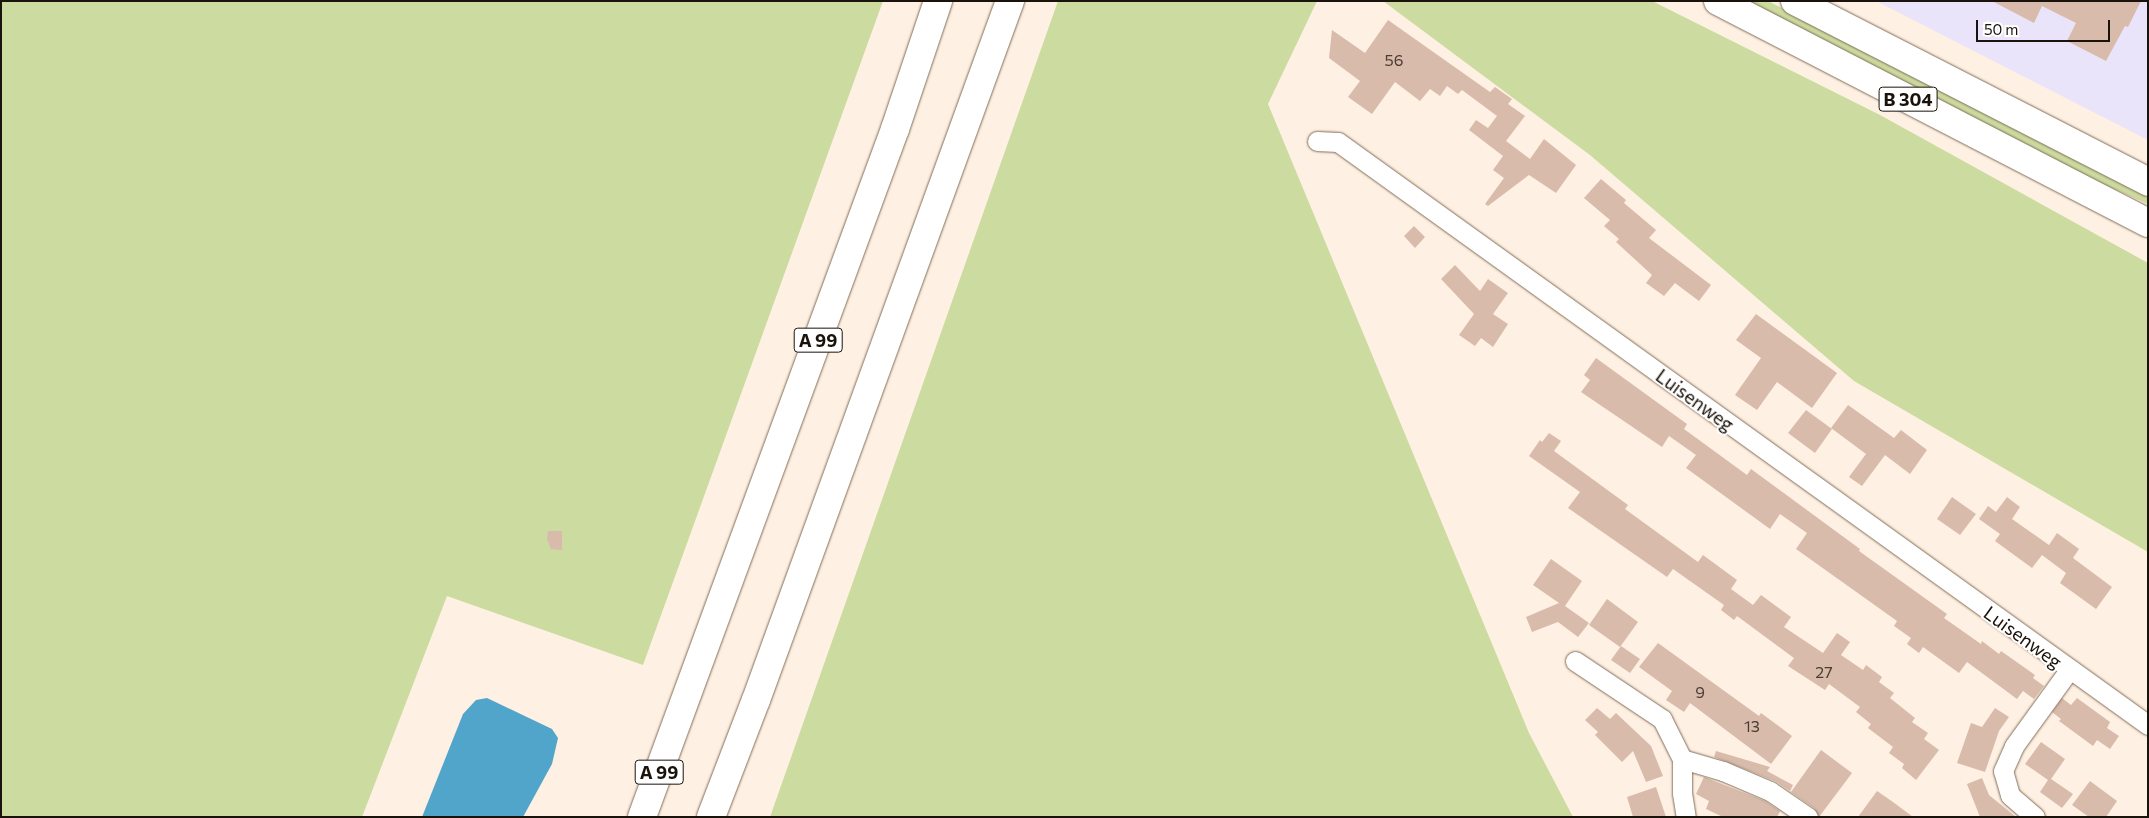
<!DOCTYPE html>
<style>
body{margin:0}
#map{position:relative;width:2149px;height:818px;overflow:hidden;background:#fef0e2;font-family:Commissioner,sans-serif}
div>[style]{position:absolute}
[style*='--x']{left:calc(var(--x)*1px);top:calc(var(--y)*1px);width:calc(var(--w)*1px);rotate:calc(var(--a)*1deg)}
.commercial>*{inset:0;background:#eae4fa}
.green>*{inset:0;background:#ccdb9f}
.water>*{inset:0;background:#51a5cb}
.building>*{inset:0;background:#d8bbab}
.roads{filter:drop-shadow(0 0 1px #816d58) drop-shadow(0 0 1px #816d58)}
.street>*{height:19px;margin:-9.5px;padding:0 9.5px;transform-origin:9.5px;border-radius:9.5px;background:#fff}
.primary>*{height:28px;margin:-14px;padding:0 14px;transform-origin:14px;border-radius:14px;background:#fff}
.highway>*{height:28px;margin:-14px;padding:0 14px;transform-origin:14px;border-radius:14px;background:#fff}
span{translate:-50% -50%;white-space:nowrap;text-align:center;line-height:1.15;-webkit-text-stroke:4px #fff;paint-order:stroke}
.number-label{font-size:16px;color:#4a3d33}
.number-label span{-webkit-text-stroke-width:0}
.shield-label span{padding:1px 4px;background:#fff;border:1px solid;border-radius:4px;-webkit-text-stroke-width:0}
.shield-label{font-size:18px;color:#1a130b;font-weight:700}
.street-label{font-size:19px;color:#1a130b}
.frame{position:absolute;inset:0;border:2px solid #1a130b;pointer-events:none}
.scale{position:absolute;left:1976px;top:20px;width:134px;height:22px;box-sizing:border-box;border:2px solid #1a130b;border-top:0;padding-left:6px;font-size:15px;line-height:18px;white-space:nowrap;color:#1a130b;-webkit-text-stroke:4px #fff;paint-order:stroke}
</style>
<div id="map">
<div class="commercial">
<i style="clip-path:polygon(1876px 1px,2148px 1px,2148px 140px)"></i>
</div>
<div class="green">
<i style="clip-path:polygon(1px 1px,883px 1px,643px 665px,447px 596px,362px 817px,1px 817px)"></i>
<i style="clip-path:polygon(1058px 1px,1317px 1px,1268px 104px,1529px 733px,1573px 817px,770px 817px)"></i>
<i style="clip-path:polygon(1383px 1px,1652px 1px,1880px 115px,2148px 263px,2148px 552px,1854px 381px,1590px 155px)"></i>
<i style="clip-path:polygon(1744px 1px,1768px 1px,2148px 196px,2148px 204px,2062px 166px)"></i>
</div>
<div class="water">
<i style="clip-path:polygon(487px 698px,552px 729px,558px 738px,552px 764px,523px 817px,422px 817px,463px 714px,476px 700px)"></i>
</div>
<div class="building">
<i style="clip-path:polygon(1992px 1px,2141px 1px,2128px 27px,2125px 26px,2106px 61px,2067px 41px,2076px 23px,2042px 6px,2034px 23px)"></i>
<i style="clip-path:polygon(1388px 20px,1490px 92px,1495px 87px,1512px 99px,1508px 104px,1525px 116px,1506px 141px,1530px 159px,1544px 139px,1576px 165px,1556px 193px,1529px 175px,1488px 206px,1485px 204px,1504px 178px,1493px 170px,1503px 156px,1469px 130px,1476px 120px,1488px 128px,1497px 116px,1462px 90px,1458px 94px,1447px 86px,1440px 96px,1430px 89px,1420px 101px,1395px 82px,1372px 114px,1348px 97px,1360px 81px,1329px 58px,1332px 30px,1365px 53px)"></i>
<i style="clip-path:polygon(1601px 179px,1626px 200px,1624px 203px,1656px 230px,1649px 238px,1711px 285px,1699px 301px,1675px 283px,1664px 296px,1646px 283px,1652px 275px,1616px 242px,1619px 239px,1604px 226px,1610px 220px,1584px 198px)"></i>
<i style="clip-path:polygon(1414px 226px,1425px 237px,1415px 248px,1404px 236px)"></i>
<i style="clip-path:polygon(1455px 265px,1480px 291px,1488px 279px,1508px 293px,1493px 314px,1508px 324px,1493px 347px,1481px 338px,1475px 346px,1459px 335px,1474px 314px,1441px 279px)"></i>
<i style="clip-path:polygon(1756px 314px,1837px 373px,1812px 408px,1777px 382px,1757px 410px,1735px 395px,1761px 358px,1736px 340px)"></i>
<i style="clip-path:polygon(1596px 358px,1687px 424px,1684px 429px,1747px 475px,1751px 469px,1860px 549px,1859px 551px,1947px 614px,1944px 618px,1981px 644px,1982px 641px,1999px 654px,2001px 651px,2035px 675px,2033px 678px,2044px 686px,2034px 699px,2023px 691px,2017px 699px,1967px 662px,1959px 673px,1923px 647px,1919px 653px,1907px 644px,1911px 638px,1894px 626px,1897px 621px,1796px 549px,1807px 533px,1780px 514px,1770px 529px,1686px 468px,1696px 455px,1669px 436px,1662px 447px,1581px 392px,1590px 380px,1584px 375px)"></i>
<i style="clip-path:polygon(1848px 405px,1894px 438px,1901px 430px,1927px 450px,1910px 474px,1885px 455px,1862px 486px,1849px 477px,1866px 454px,1831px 428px)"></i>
<i style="clip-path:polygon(1806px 410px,1832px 429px,1815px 453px,1788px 433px)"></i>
<i style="clip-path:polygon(1549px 433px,1561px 441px,1554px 451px,1628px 505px,1625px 509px,1698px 562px,1703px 555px,1737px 580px,1731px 589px,1753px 605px,1761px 595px,1791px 617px,1784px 627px,1823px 653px,1837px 633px,1850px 642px,1841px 655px,1863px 670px,1866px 665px,1882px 677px,1879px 682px,1894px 693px,1890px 698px,1915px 718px,1912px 722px,1928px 733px,1924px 739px,1939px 750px,1916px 780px,1902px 768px,1904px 764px,1889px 753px,1893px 747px,1868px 728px,1871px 724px,1856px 712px,1860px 707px,1829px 684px,1825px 690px,1788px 666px,1794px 658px,1737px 616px,1734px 620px,1721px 610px,1724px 605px,1673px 569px,1667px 577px,1568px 508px,1580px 492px,1529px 456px,1540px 440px,1542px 442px)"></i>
<i style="clip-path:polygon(1952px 497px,1976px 514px,1960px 535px,1937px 519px)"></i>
<i style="clip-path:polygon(2007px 497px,2020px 507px,2012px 519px,2049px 545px,2057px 533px,2079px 549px,2073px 558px,2112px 587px,2096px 609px,2060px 583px,2066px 573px,2042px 555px,2032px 568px,1995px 541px,2000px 534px,1979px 519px,1988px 506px,1996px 512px)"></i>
<i style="clip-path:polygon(548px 531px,562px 531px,562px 550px,551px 549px,547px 539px)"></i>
<i style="clip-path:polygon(1551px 559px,1582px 581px,1565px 606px,1589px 623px,1578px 637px,1558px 622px,1532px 632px,1526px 617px,1559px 603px,1533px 585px)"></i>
<i style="clip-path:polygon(1607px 599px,1638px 622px,1620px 647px,1589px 625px)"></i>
<i style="clip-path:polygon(1658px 643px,1759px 716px,1761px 713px,1792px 736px,1771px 764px,1690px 703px,1684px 712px,1666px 700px,1672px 691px,1639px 667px)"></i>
<i style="clip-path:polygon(1621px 646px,1640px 659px,1630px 673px,1611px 660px)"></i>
<i style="clip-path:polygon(2062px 698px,2071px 705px,2077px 698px,2110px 722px,2107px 728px,2119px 736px,2110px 749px,2097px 740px,2093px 746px,2059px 721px,2061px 719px,2052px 712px)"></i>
<i style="clip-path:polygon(1597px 708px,1610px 719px,1616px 713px,1651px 746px,1663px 776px,1646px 782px,1633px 751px,1622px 762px,1595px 735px,1598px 732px,1585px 720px)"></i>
<i style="clip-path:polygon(1995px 708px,2009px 717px,1999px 731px,1985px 772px,1957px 763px,1971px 723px,1982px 727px)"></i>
<i style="clip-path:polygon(2041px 742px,2065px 759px,2051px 779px,2073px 794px,2062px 808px,2040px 792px,2048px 780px,2025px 764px)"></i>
<i style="clip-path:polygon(1821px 750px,1852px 773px,1819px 817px,1814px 808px,1791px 792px)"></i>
<i style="clip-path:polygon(1716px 751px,1770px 767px,1767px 771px,1793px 785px,1790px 791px,1775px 781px,1714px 757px)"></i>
<i style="clip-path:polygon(1704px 777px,1765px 801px,1780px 811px,1777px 817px,1723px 817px,1706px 809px,1709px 801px,1696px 794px)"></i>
<i style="clip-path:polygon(1982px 778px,1989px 795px,2016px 817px,1980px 817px,1967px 784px)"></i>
<i style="clip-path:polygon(2090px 781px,2117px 801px,2106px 817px,2089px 817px,2072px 805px)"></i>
<i style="clip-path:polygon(1656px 787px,1666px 817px,1633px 817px,1627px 797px)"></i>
<i style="clip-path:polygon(1877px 791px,1893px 802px,1913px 817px,1858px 817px)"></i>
</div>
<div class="roads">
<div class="street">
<i style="--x:1317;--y:141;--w:21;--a:3"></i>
<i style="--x:1338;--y:142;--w:998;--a:35.74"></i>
<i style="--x:1575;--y:661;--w:105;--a:33.7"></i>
<i style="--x:1662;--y:719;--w:45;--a:63.4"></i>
<i style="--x:1682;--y:759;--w:34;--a:90"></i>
<i style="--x:1682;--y:793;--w:24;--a:81"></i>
<i style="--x:1682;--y:759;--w:43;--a:16.3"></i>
<i style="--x:1723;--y:771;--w:51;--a:23.1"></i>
<i style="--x:1770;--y:791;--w:46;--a:34.4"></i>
<i style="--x:2035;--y:817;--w:33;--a:-139"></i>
<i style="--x:2010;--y:795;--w:25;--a:-106"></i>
<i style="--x:2003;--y:771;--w:27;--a:-66"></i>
<i style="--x:2014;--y:746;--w:94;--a:-54.1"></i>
</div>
<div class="primary">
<i style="--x:1718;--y:1;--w:484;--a:27.3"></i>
<i style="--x:1795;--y:1;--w:397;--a:27.1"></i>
</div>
<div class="highway">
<i style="--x:642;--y:817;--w:733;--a:-69.81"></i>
<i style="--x:895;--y:129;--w:135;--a:-71.4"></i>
<i style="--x:711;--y:817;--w:125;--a:-69"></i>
<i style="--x:756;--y:700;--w:744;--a:-70.03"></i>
</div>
</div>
<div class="number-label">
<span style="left:1394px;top:60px">56</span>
<span style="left:1824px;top:672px">27</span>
<span style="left:1700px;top:692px">9</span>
<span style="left:1752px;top:726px">13</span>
</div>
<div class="shield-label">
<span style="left:1908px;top:99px">B 304</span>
<span style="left:818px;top:340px">A 99</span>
<span style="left:659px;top:772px">A 99</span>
</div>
<div class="street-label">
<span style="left:1695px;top:400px;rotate:36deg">Luisenweg</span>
<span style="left:2023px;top:637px;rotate:36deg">Luisenweg</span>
</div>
<div class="frame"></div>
<div class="scale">50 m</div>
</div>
